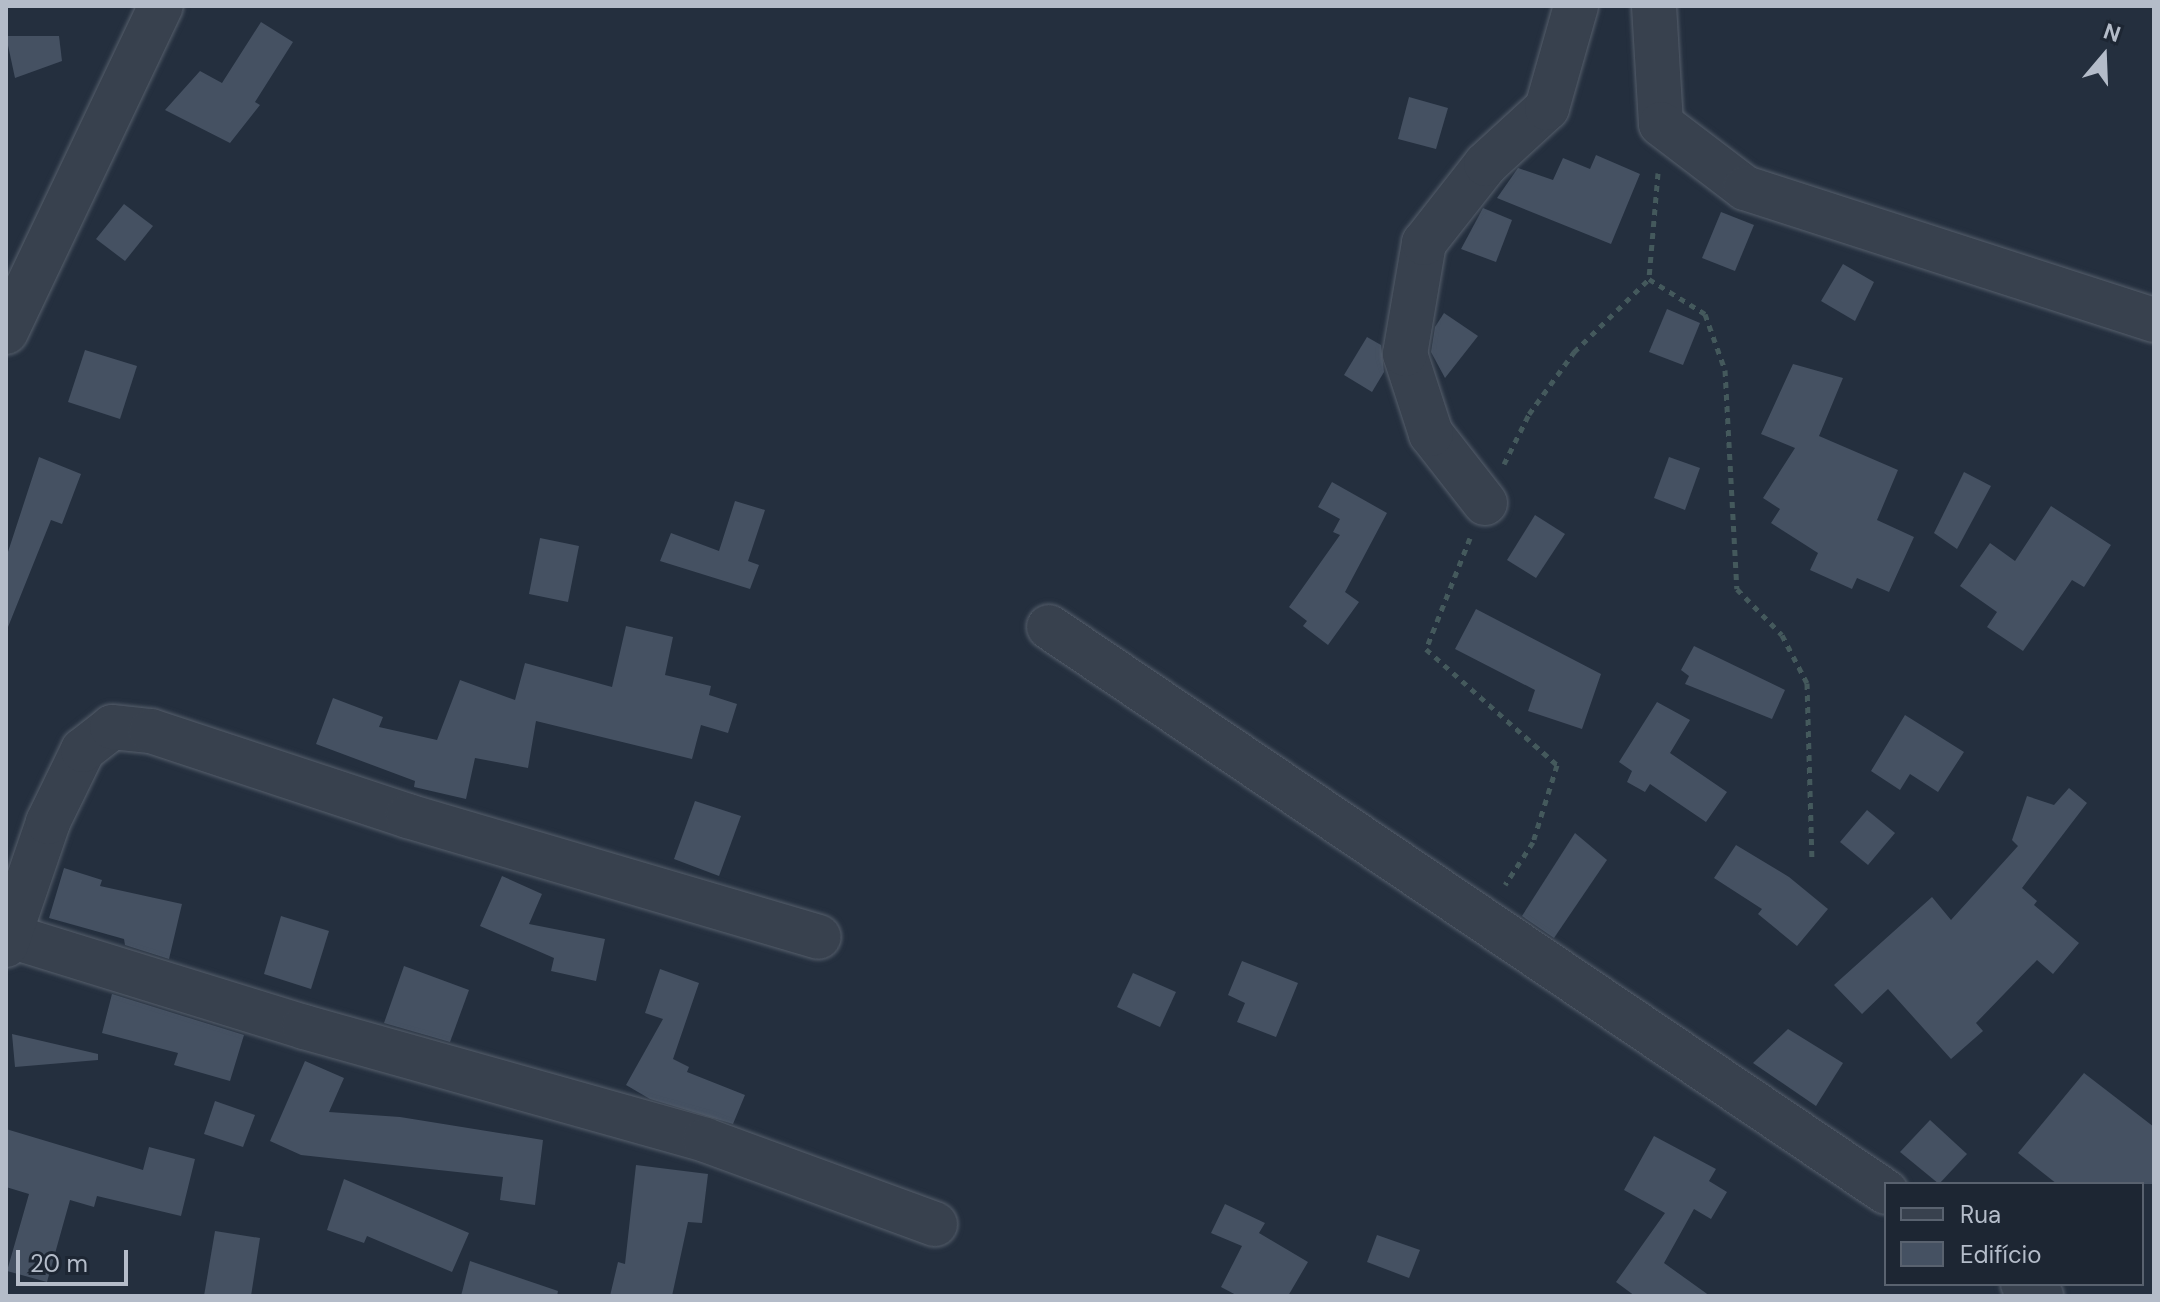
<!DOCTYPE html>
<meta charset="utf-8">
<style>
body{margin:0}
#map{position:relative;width:2160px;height:1302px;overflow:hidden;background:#242f3e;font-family:"DM Sans",sans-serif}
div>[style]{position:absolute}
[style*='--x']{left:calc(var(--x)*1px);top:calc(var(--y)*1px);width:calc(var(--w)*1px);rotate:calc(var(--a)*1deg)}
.building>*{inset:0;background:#455162}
.path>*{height:5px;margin-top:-2.5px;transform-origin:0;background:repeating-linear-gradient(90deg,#44595c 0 6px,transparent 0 12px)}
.roads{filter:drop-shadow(0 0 2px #565f6c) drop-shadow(0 0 2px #565f6c)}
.street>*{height:44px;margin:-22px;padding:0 22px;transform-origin:22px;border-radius:22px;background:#38414e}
span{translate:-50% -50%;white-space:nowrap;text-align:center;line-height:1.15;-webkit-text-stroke:6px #1d2633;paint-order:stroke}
.frame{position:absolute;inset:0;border:8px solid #b4bcc9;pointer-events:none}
.legend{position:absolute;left:1884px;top:1182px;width:260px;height:104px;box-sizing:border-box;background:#1d2633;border:2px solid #59626f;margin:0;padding:10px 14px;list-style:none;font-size:24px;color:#b4bcc9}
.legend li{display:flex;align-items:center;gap:16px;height:40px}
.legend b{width:40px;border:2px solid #59626f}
.north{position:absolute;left:2064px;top:16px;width:80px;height:80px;-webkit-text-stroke:6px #1d2633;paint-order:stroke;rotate:19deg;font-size:22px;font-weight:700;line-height:32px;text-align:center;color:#b4bcc9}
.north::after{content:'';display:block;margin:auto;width:28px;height:36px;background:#b4bcc9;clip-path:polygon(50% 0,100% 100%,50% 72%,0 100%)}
.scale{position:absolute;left:16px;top:1250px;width:112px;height:36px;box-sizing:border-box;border:4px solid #b4bcc9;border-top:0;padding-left:10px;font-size:24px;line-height:28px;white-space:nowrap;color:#b4bcc9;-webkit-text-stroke:6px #1d2633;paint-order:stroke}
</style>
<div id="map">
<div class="building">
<i style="clip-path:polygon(261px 22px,293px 42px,255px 102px,260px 105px,230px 143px,165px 110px,200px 71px,222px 83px)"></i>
<i style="clip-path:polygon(6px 36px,59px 36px,62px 61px,15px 78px)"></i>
<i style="clip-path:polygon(1409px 97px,1448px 108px,1436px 149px,1398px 139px)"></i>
<i style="clip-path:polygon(1596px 155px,1640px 174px,1611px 244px,1497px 198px,1518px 168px,1553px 180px,1563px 158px,1590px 169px)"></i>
<i style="clip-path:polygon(124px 204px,153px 226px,125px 261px,96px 239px)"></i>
<i style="clip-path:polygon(1483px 208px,1512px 220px,1496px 262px,1461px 249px)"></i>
<i style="clip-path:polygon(1721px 212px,1754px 225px,1735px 271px,1702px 258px)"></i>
<i style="clip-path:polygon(1843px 264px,1874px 282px,1855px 321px,1821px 301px)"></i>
<i style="clip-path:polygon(1667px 309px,1700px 323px,1683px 365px,1649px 352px)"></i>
<i style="clip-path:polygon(1444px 313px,1478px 336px,1445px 378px,1431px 352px,1435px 327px)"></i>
<i style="clip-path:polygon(1367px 337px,1381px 345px,1384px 372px,1372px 392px,1344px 375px)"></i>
<i style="clip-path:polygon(85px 350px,137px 366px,120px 419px,68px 402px)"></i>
<i style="clip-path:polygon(1793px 364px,1843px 378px,1819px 436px,1898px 470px,1877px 520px,1914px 537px,1889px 592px,1857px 578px,1852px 589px,1810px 570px,1818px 553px,1771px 523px,1780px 509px,1763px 498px,1795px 448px,1761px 434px)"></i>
<i style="clip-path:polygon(39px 457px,81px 474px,62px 524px,51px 520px,6px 632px,6px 558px)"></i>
<i style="clip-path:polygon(1669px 457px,1700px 468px,1685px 510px,1654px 498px)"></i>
<i style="clip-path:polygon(1964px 472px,1991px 486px,1957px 549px,1934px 533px)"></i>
<i style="clip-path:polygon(1332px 482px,1387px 513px,1345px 592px,1359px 602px,1328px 645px,1303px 626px,1307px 621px,1289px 607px,1340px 535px,1333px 532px,1340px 519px,1318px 507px)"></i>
<i style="clip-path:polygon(735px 501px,765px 510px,748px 561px,759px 565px,750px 589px,660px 561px,671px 533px,719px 551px)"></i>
<i style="clip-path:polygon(2051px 506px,2111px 545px,2084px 587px,2072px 580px,2023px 651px,1987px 627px,1997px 612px,1960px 586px,1990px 543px,2015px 561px)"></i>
<i style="clip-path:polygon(1535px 515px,1565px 534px,1536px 578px,1507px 560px)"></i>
<i style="clip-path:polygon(540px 538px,579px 546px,568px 602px,529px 594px)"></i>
<i style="clip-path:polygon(1476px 609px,1601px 674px,1582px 729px,1528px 711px,1535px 690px,1455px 649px)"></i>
<i style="clip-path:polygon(626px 626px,673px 637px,665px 675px,711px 686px,709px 695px,737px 704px,728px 733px,701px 725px,692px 759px,536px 721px,528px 768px,475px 758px,466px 799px,414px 787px,415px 781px,316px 744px,333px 698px,383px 717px,379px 727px,437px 740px,460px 680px,515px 700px,525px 663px,612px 687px)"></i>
<i style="clip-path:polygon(1694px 646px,1785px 690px,1772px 719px,1685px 684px,1689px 676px,1681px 670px)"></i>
<i style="clip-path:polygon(1657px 702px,1690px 720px,1670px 753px,1727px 792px,1706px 822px,1650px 784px,1645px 792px,1627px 782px,1632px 771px,1619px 762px)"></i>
<i style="clip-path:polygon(1905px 715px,1964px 752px,1938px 792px,1910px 774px,1900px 790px,1871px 771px)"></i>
<i style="clip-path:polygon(2069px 788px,2087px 803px,2022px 888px,2037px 901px,2034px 905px,2079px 943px,2053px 974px,2037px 960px,1976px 1023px,1983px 1031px,1951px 1059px,1888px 989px,1862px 1014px,1834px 985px,1932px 897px,1951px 920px,2018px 846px,2012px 840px,2027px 796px,2054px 805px)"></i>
<i style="clip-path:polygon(695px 801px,741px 816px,719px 876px,674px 859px)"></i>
<i style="clip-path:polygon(1867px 810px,1895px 833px,1868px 865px,1840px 842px)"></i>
<i style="clip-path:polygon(1575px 833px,1607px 860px,1554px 938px,1522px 916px)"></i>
<i style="clip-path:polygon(1736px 845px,1789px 877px,1828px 909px,1797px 946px,1758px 914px,1762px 909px,1714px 878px)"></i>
<i style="clip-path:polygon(64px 868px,102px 880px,100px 886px,182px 904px,169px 959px,125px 945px,124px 939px,49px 918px)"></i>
<i style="clip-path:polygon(502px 876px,542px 894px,529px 924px,605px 939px,596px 981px,551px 971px,554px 958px,480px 926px)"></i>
<i style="clip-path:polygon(281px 916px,329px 931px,311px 989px,264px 974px)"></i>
<i style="clip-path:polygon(1242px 961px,1298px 983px,1276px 1037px,1237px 1022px,1245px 1003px,1228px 995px)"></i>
<i style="clip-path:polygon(404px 966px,469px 990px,450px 1042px,384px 1023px)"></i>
<i style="clip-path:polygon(660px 969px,699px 983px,673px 1059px,689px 1067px,687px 1072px,745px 1095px,733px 1124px,650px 1099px,626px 1085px,663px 1019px,645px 1013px)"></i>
<i style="clip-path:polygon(1133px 973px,1176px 992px,1160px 1027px,1117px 1007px)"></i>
<i style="clip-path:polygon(112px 994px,244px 1035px,230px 1081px,174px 1065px,178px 1053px,102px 1033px)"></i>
<i style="clip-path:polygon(1788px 1029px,1843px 1063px,1816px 1106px,1753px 1063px)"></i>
<i style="clip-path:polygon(12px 1034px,98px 1054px,98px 1060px,15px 1067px)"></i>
<i style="clip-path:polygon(305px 1061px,344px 1078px,329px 1112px,400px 1117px,543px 1140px,535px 1205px,500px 1200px,503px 1177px,301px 1155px,270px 1141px)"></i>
<i style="clip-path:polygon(2084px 1073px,2154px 1127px,2154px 1184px,2057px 1184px,2018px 1153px)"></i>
<i style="clip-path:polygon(215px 1101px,255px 1115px,243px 1147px,204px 1134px)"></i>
<i style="clip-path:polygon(1930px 1120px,1967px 1154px,1939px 1184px,1900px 1152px)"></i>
<i style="clip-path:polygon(6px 1129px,143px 1170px,149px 1147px,195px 1159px,181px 1216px,97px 1196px,94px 1207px,70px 1200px,47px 1282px,7px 1271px,29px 1194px,6px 1187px)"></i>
<i style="clip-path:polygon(1654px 1136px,1716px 1169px,1709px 1181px,1727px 1192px,1711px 1219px,1694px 1209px,1664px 1263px,1710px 1296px,1635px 1296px,1616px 1282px,1665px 1213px,1624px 1190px)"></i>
<i style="clip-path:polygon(636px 1165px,708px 1174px,702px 1223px,688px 1222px,672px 1296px,610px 1296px,618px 1262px,625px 1264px)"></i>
<i style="clip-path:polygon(344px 1179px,469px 1233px,452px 1272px,367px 1236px,364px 1243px,327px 1230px)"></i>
<i style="clip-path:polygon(1225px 1204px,1265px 1223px,1259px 1233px,1308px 1262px,1288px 1296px,1238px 1296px,1221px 1287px,1242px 1246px,1211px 1233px)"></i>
<i style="clip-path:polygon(215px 1231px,260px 1238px,251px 1296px,204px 1296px)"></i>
<i style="clip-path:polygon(1377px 1235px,1420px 1250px,1409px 1278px,1367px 1262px)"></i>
<i style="clip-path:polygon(470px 1261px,558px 1291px,557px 1296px,461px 1296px)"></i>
</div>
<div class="path">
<i style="--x:1658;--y:173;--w:106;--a:94.9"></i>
<i style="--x:1649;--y:279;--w:66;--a:32"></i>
<i style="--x:1705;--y:314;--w:59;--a:70.3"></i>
<i style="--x:1725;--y:370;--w:219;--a:86.9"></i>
<i style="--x:1737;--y:589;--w:64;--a:45.6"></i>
<i style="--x:1782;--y:635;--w:54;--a:62.5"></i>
<i style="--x:1807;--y:683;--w:179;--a:88.4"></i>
<i style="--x:1504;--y:464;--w:56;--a:-63.4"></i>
<i style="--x:1529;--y:414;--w:77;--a:-54"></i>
<i style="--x:1574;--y:352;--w:105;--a:-44.2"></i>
<i style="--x:1470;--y:538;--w:119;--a:111.6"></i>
<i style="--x:1426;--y:649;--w:175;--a:41.5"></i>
<i style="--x:1557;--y:765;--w:81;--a:107.3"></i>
<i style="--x:1533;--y:842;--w:51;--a:123.1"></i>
</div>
<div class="roads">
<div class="street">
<i style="--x:1654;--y:6;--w:118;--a:86.6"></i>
<i style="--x:1661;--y:124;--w:106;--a:37.3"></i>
<i style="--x:1745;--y:188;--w:430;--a:17.9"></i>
<i style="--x:6;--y:332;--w:361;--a:-64.6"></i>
<i style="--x:1485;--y:503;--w:88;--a:-128"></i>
<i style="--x:1431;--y:434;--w:84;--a:-108"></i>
<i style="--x:1405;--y:354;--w:113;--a:-80.3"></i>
<i style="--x:1424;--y:243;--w:100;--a:-51.9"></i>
<i style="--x:1486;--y:164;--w:83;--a:-42.6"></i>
<i style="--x:1547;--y:108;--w:106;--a:-74.1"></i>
<i style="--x:1049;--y:627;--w:1010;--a:34.02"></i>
<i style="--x:10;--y:936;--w:308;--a:17.2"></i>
<i style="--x:304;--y:1027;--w:417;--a:15.7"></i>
<i style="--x:705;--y:1140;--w:245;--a:20.1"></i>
<i style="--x:6;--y:945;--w:130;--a:-71.1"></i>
<i style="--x:48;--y:822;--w:80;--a:-64.1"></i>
<i style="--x:83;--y:750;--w:37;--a:-38"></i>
<i style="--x:112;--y:727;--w:39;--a:6"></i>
<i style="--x:151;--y:731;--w:271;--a:18.3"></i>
<i style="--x:408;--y:816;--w:428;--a:16.4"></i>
<i style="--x:2023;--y:1284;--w:22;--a:34"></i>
</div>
</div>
<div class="frame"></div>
<ul class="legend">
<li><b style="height:10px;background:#38414e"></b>Rua</li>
<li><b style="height:22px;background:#455162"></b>Edifício</li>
</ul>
<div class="north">N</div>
<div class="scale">20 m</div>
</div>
